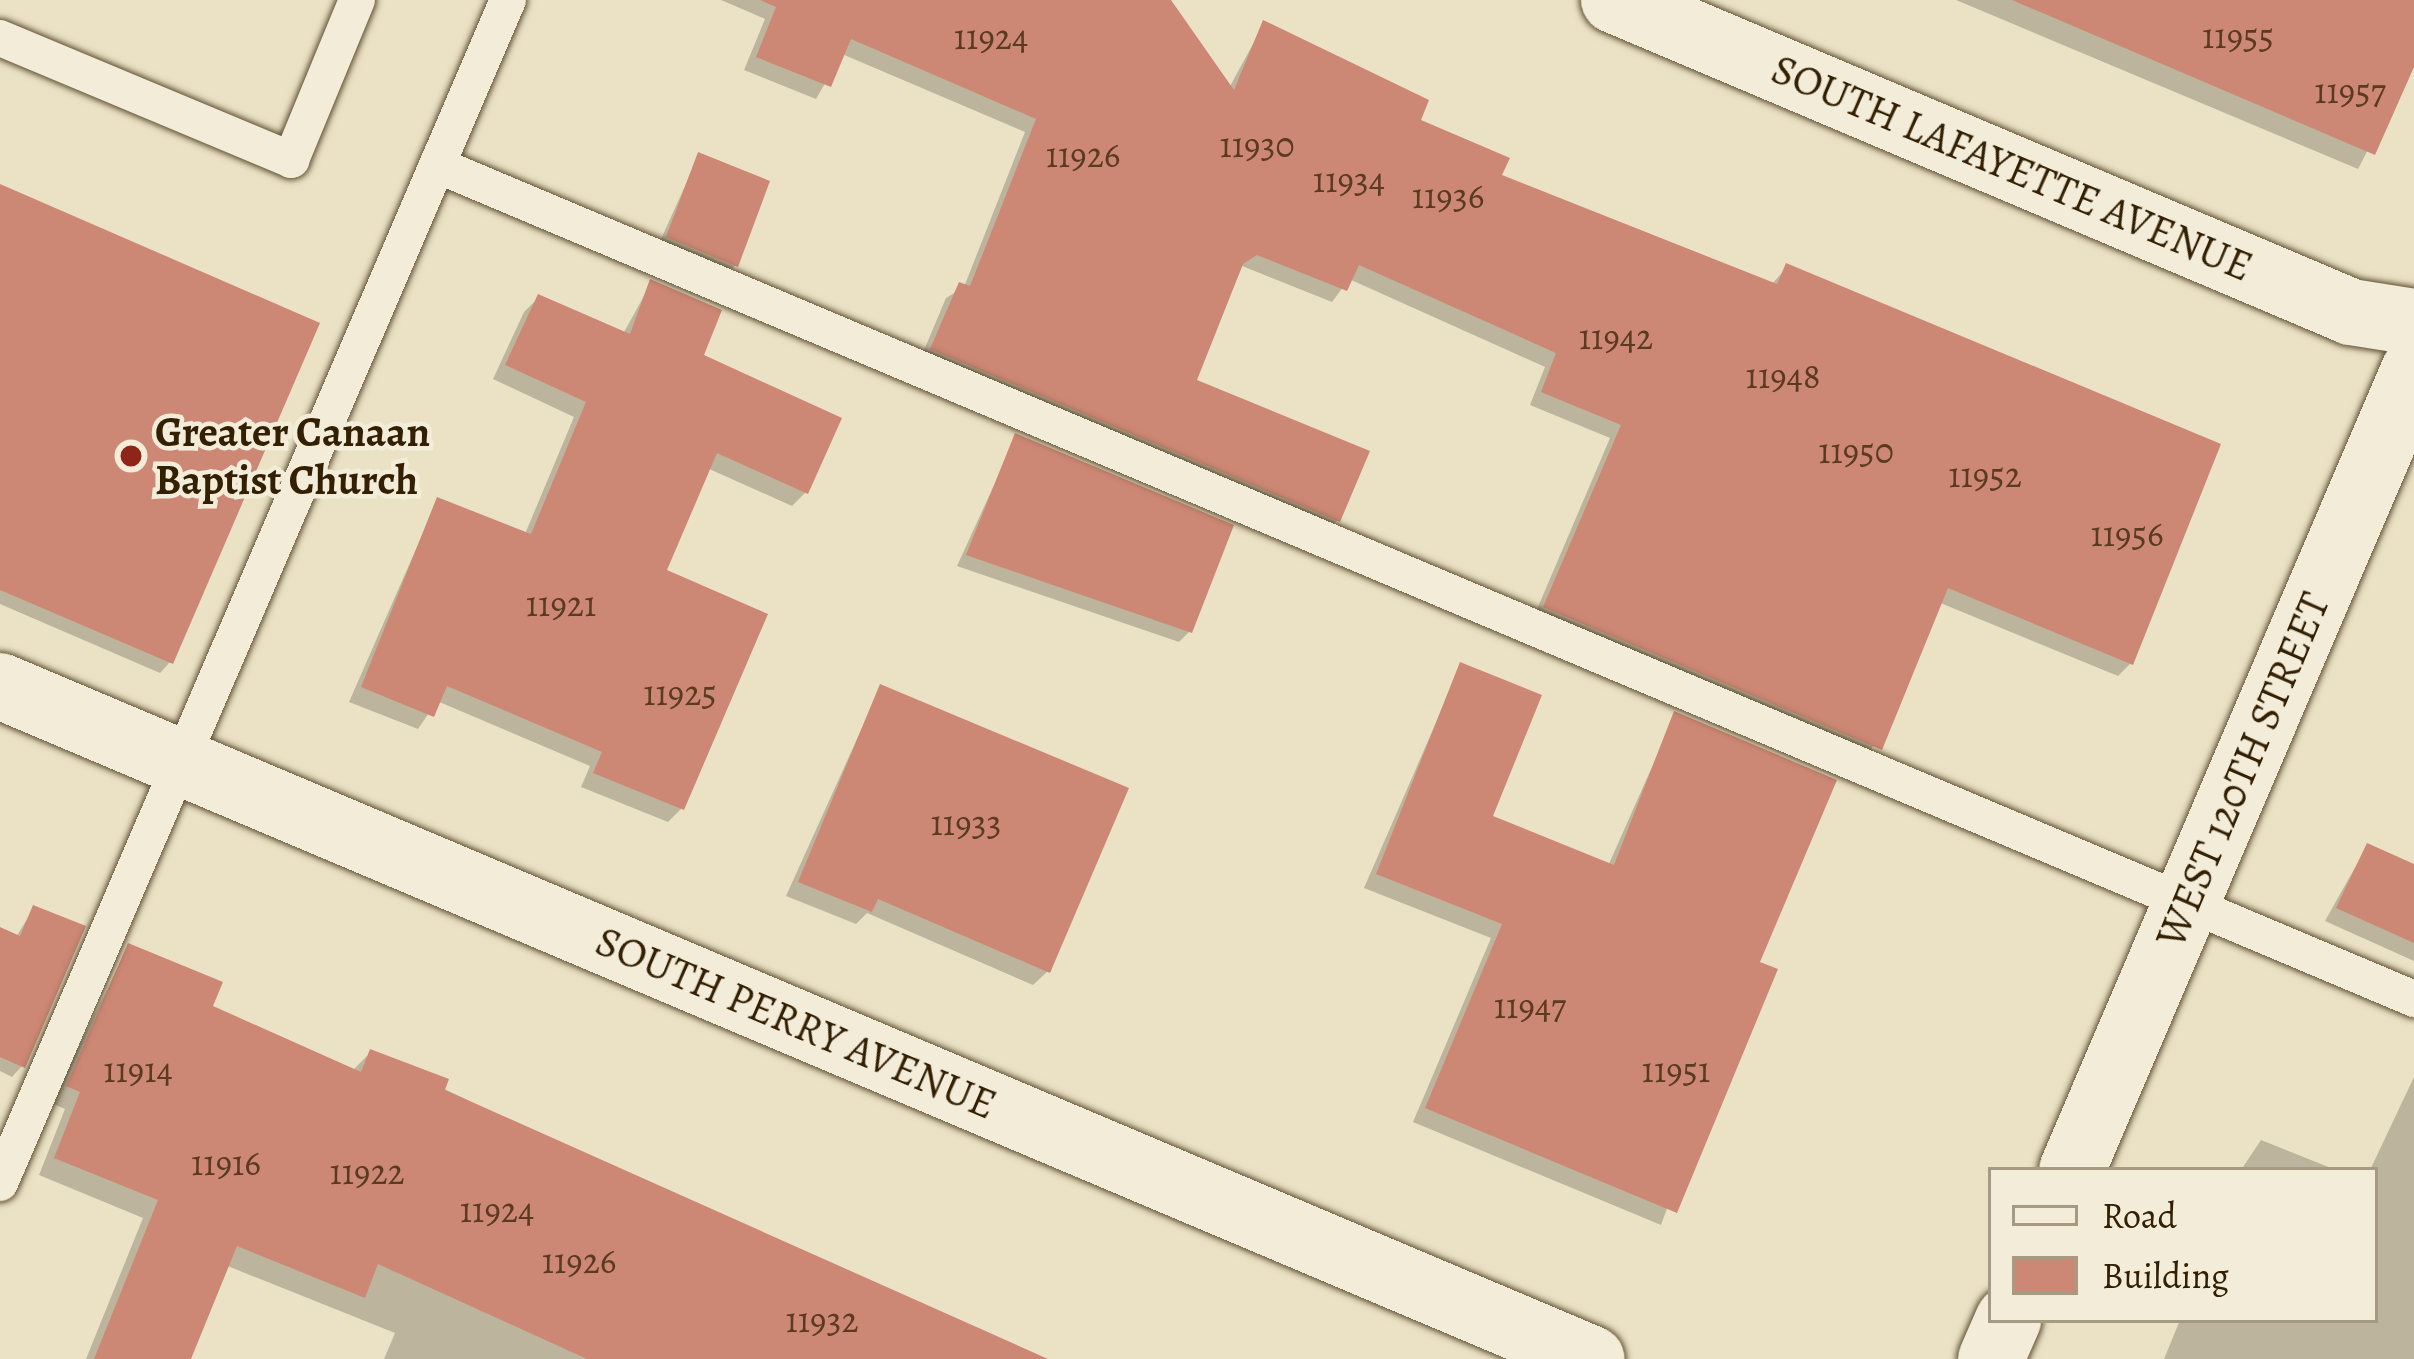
<!DOCTYPE html>
<style>
body{margin:0}
#map{position:relative;width:2414px;height:1359px;overflow:hidden;background:#ebe2c5;font-family:Alegreya,serif}
div>[style]{position:absolute}
[style*='--x']{left:calc(var(--x)*1px);top:calc(var(--y)*1px);width:calc(var(--w)*1px);rotate:calc(var(--a)*1deg)}
.shadow>*{inset:0;background:#0003}
.building>*{inset:0;background:#cd8775}
.roads{filter:drop-shadow(0 0 3px #615034) drop-shadow(0 0 3px #615034)}
.service>*{height:36px;margin:-18px;padding:0 18px;transform-origin:18px;border-radius:18px;background:#f2ecd9}
.minor>*{height:66px;margin:-33px;padding:0 33px;transform-origin:33px;border-radius:33px;background:#f2ecd9}
.dots>*{width:33px;height:33px;translate:-50% -50%;box-sizing:border-box;border:6px solid #f2ecd9;border-radius:50%}
span{translate:-50% -50%;white-space:nowrap;text-align:center;line-height:1.15;-webkit-text-stroke:9px #f2ecd9;paint-order:stroke}
.number-label{font-size:36px;color:#5a3a20}
.number-label span{-webkit-text-stroke-width:0}
.street-label{font-size:42px;color:#332003}
.poi-label{font-size:42px;color:#332003;font-weight:700}
.left{translate:0 -50%;text-align:left}
.legend{position:absolute;left:1988px;top:1167px;width:390px;height:156px;box-sizing:border-box;background:#f2ecd9;border:3px solid #a69a83;margin:0;padding:15px 21px;list-style:none;font-size:36px;color:#332003}
.legend li{display:flex;align-items:center;gap:24px;height:60px}
.legend b{width:60px;border:3px solid #a69a83}
</style>
<div id="map">
<div class="shadow">
<i style="clip-path:polygon(721px 0,1161px 0,1229px 88px,1264px 24px,1498px 177px,1771px 285px,1787px 267px,2131px 663px,2118px 676px,1938px 602px,1866px 761px,1532px 621px,1610px 438px,1530px 405px,1545px 367px,1349px 279px,1332px 302px,1242px 266px,1193px 382px,1338px 520px,1324px 533px,919px 362px,946px 298px,964px 287px,1025px 132px,842px 54px,816px 99px,744px 70px,765px 19px)"></i>
<i style="clip-path:polygon(1956px 0,2414px 0,2414px 60px,2358px 169px)"></i>
<i style="clip-path:polygon(699px 155px,735px 266px,724px 276px,657px 248px)"></i>
<i style="clip-path:polygon(0 188px,170px 662px,160px 673px,0 604px)"></i>
<i style="clip-path:polygon(651px 283px,806px 492px,792px 506px,707px 468px,663px 572px,682px 808px,668px 822px,581px 787px,590px 766px,437px 701px,418px 729px,349px 702px,437px 501px,525px 534px,574px 417px,493px 379px,524px 312px,538px 298px,623px 334px)"></i>
<i style="clip-path:polygon(1016px 437px,1189px 632px,1179px 642px,957px 566px)"></i>
<i style="clip-path:polygon(1461px 665px,1489px 818px,1608px 866px,1675px 715px,1756px 963px,1661px 1225px,1413px 1122px,1491px 938px,1364px 888px)"></i>
<i style="clip-path:polygon(880px 688px,1048px 971px,1033px 985px,867px 913px,856px 924px,786px 896px)"></i>
<i style="clip-path:polygon(2367px 846px,2414px 867px,2414px 961px,2325px 921px)"></i>
<i style="clip-path:polygon(34px 908px,22px 1066px,12px 1077px,0 1071px,0 930px,16px 937px)"></i>
<i style="clip-path:polygon(128px 947px,209px 1007px,352px 1071px,370px 1053px,1002px 1359px,384px 1359px,395px 1333px,225px 1265px,183px 1359px,86px 1359px,143px 1218px,39px 1175px,65px 1109px,51px 1103px)"></i>
<i style="clip-path:polygon(2414px 1077px,2414px 1359px,2164px 1359px,2180px 1320px,2375px 1320px,2370px 1170px)"></i>
<i style="clip-path:polygon(2261px 1140px,2336px 1170px,2241px 1170px)"></i>
</div>
<div class="building">
<i style="clip-path:polygon(760px 0,1171px 0,1234px 90px,1263px 20px,1429px 100px,1421px 120px,1510px 158px,1502px 175px,1777px 284px,1786px 263px,2221px 444px,2133px 665px,1948px 588px,1882px 750px,1543px 607px,1621px 425px,1541px 392px,1556px 353px,1359px 265px,1347px 291px,1257px 255px,1243px 264px,1197px 380px,1370px 451px,1340px 522px,930px 349px,959px 282px,970px 286px,1036px 119px,851px 39px,831px 87px,756px 57px,776px 7px)"></i>
<i style="clip-path:polygon(2012px 0,2414px 0,2414px 67px,2375px 155px)"></i>
<i style="clip-path:polygon(698px 152px,770px 181px,738px 267px,666px 237px)"></i>
<i style="clip-path:polygon(0 184px,320px 323px,173px 664px,0 590px)"></i>
<i style="clip-path:polygon(650px 279px,722px 310px,704px 355px,842px 418px,808px 494px,717px 453px,667px 570px,768px 614px,684px 810px,593px 773px,602px 752px,447px 686px,434px 717px,361px 687px,437px 497px,531px 534px,586px 402px,505px 365px,538px 294px,630px 334px)"></i>
<i style="clip-path:polygon(1015px 433px,1234px 525px,1192px 633px,966px 555px)"></i>
<i style="clip-path:polygon(1460px 662px,1542px 695px,1493px 816px,1614px 865px,1674px 711px,1837px 780px,1760px 962px,1778px 969px,1677px 1213px,1425px 1108px,1502px 924px,1376px 874px)"></i>
<i style="clip-path:polygon(880px 684px,1129px 788px,1050px 973px,878px 899px,872px 912px,798px 882px)"></i>
<i style="clip-path:polygon(2367px 843px,2414px 864px,2414px 943px,2336px 908px)"></i>
<i style="clip-path:polygon(33px 905px,86px 926px,25px 1068px,0 1057px,0 927px,20px 936px)"></i>
<i style="clip-path:polygon(128px 943px,223px 982px,213px 1006px,361px 1072px,370px 1049px,449px 1079px,445px 1090px,1048px 1359px,587px 1359px,378px 1264px,365px 1298px,237px 1246px,191px 1359px,94px 1359px,158px 1200px,54px 1158px,80px 1092px,66px 1086px)"></i>
</div>
<div class="roads">
<div class="service">
<i style="--x:0;--y:38;--w:316;--a:22.7"></i>
<i style="--x:291;--y:160;--w:173;--a:-67.6"></i>
<i style="--x:437;--y:165;--w:2146;--a:22.87"></i>
<i style="--x:0;--y:1183;--w:1287;--a:-66.76"></i>
</div>
<div class="minor">
<i style="--x:1614;--y:0;--w:800;--a:22.94"></i>
<i style="--x:2351;--y:312;--w:64;--a:9"></i>
<i style="--x:0;--y:686;--w:1728;--a:22.92"></i>
<i style="--x:2072;--y:1170;--w:870;--a:-66.85"></i>
<i style="--x:1991;--y:1359;--w:43;--a:-66.4"></i>
</div>
</div>
<div class="dots">
<i style="left:131px;top:456px;background:#8f2418"></i>
</div>
<div class="number-label">
<span style="left:2238px;top:36px">11955</span>
<span style="left:991px;top:37px">11924</span>
<span style="left:2350px;top:91px">11957</span>
<span style="left:1257px;top:145px">11930</span>
<span style="left:1083px;top:155px">11926</span>
<span style="left:1349px;top:180px">11934</span>
<span style="left:1448px;top:196px">11936</span>
<span style="left:1616px;top:337px">11942</span>
<span style="left:1783px;top:376px">11948</span>
<span style="left:1856px;top:451px">11950</span>
<span style="left:1985px;top:475px">11952</span>
<span style="left:2127px;top:534px">11956</span>
<span style="left:561px;top:604px">11921</span>
<span style="left:680px;top:693px">11925</span>
<span style="left:966px;top:823px">11933</span>
<span style="left:1530px;top:1006px">11947</span>
<span style="left:138px;top:1070px">11914</span>
<span style="left:1676px;top:1070px">11951</span>
<span style="left:226px;top:1163px">11916</span>
<span style="left:367px;top:1172px">11922</span>
<span style="left:497px;top:1210px">11924</span>
<span style="left:579px;top:1261px">11926</span>
<span style="left:822px;top:1320px">11932</span>
</div>
<div class="street-label">
<span style="left:2012px;top:168px;rotate:23deg">SOUTH LAFAYETTE AVENUE</span>
<span style="left:2243px;top:770px;rotate:-67deg">WEST 120TH STREET</span>
<span style="left:796px;top:1023px;rotate:23deg">SOUTH PERRY AVENUE</span>
</div>
<div class="poi-label">
<span class="left" style="left:155px;top:456px">Greater Canaan<br>Baptist Church</span>
</div>
<ul class="legend">
<li><b style="height:15px;background:#f2ecd9"></b>Road</li>
<li><b style="height:33px;background:#cd8775"></b>Building</li>
</ul>
</div>
